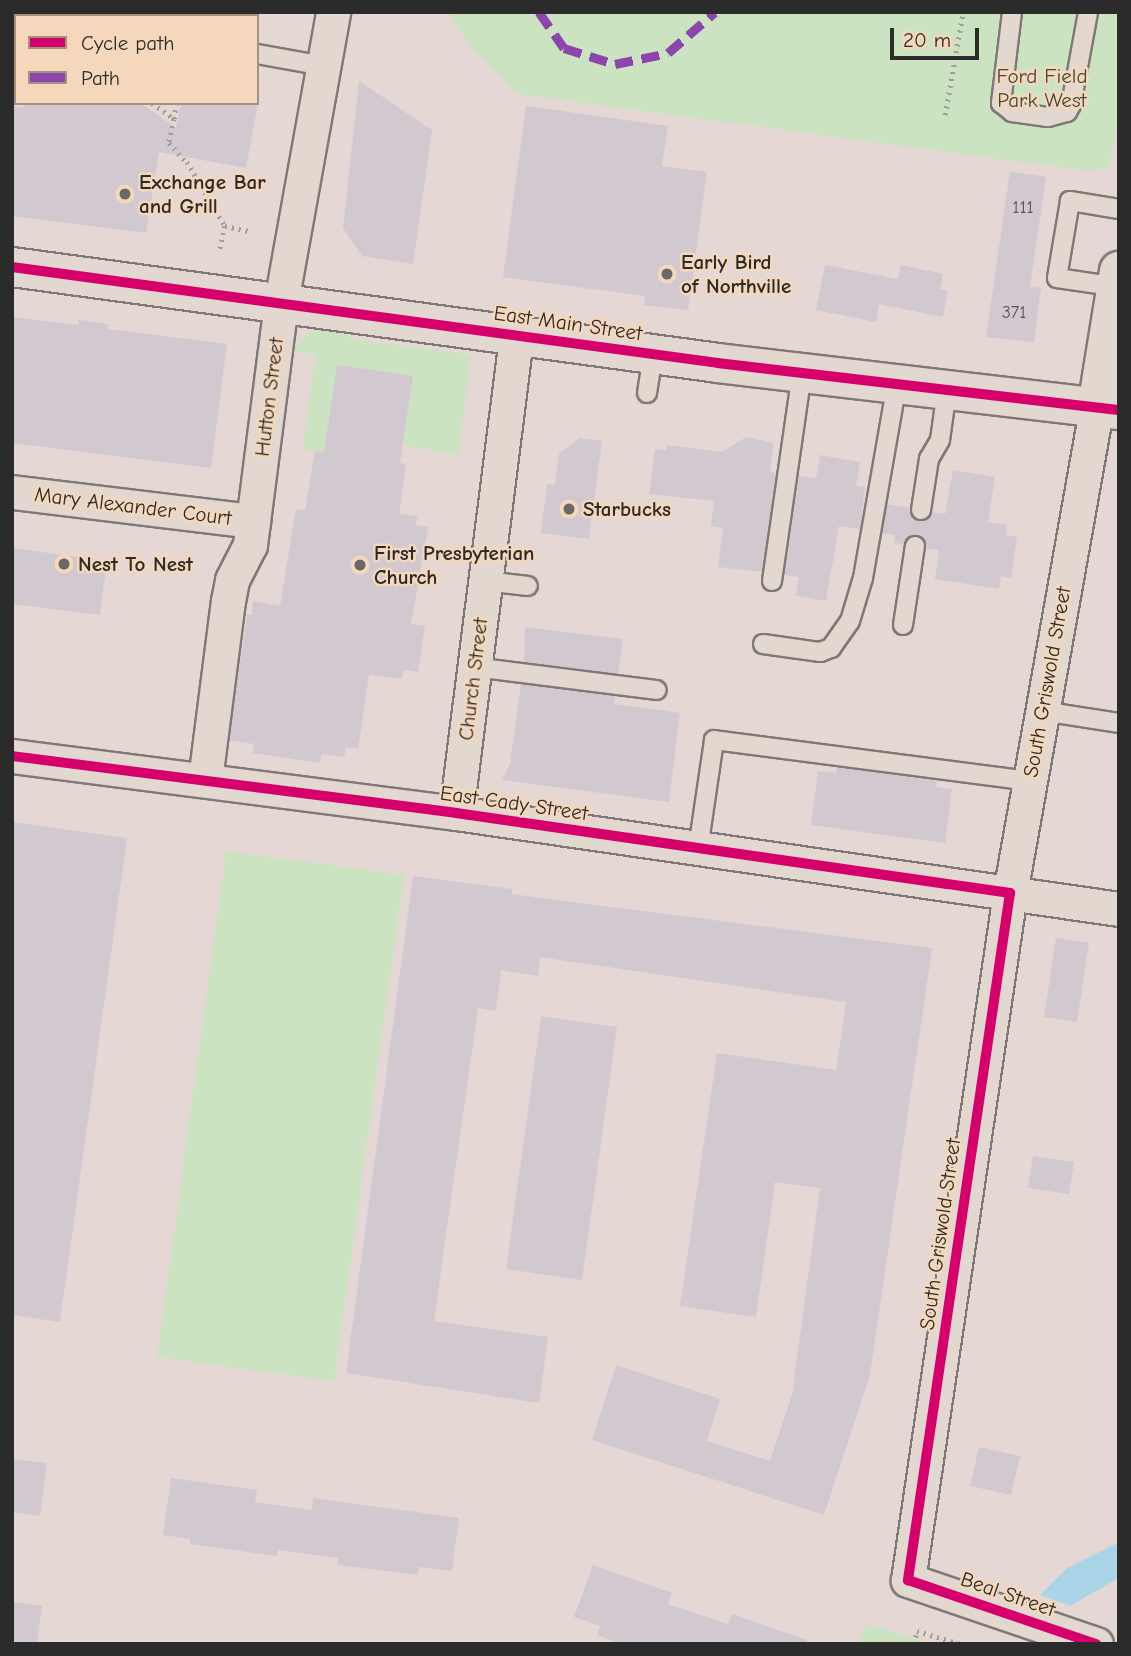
<!DOCTYPE html>
<style>
body{margin:0}
#map{position:relative;width:1131px;height:1656px;overflow:hidden;background:#e5d7d4;font-family:"Comic Neue",sans-serif}
div>[style]{position:absolute}
[style*='--x']{left:calc(var(--x)*1px);top:calc(var(--y)*1px);width:calc(var(--w)*1px);rotate:calc(var(--a)*1deg)}
.green>*{inset:0;background:#cbe3c1}
.water>*{inset:0;background:#aad5e9}
.building>*{inset:0;background:#d2c8d0}
.path>*{height:4.5px;margin-top:-2.25px;transform-origin:0;background:repeating-linear-gradient(90deg,#a49c97 0 2px,transparent 0 7px)}
.roads{filter:drop-shadow(2px 0 #7f7877) drop-shadow(-2px 0 #7f7877) drop-shadow(0 2px #7f7877) drop-shadow(0 -2px #7f7877)}
.service>*{height:18px;margin:-9px;padding:0 9px;transform-origin:9px;border-radius:9px;background:#e2d8cf}
.minor>*{height:33px;margin:-16.5px;padding:0 16.5px;transform-origin:16.5px;border-radius:16.5px;background:#e2d8cf}
.tertiary>*{height:38px;margin:-19px;padding:0 19px;transform-origin:19px;border-radius:19px;background:#e2d8cf}
.quiet>*{height:9px;margin-top:-4.5px;transform-origin:0;background:repeating-linear-gradient(90deg,#8e44ad 0 18px,transparent 0 27px)}
.cycleway>*{height:10px;margin:-5px;padding:0 5px;transform-origin:5px;border-radius:5px;background:#d6006c}
.dots>*{width:19px;height:19px;translate:-50% -50%;box-sizing:border-box;border:4px solid #f5d7bb;border-radius:50%}
span{translate:-50% -50%;white-space:nowrap;text-align:center;line-height:1.15;-webkit-text-stroke:5px #f5d7bb;paint-order:stroke}
.number-label{font-size:18px;color:#585658}
.number-label span{-webkit-text-stroke-width:0}
.park-label{font-size:21px;color:#40483f}
.poi-label{font-size:21px;color:#2b2b2b;font-weight:700}
.left{translate:0 -50%;text-align:left}
.street-label{font-size:21px;color:#2b2b2b}
.frame{position:absolute;inset:0;border:14px solid #2b2b2b;pointer-events:none}
.legend{position:absolute;left:14px;top:14px;width:245px;height:91px;box-sizing:border-box;background:#f5d7bb;border:2px solid #a49281;margin:0;padding:9px 12px;list-style:none;font-size:21px;color:#2b2b2b}
.legend li{display:flex;align-items:center;gap:14px;height:35px}
.legend b{width:35px;border:2px solid #a49281}
.scale{position:absolute;left:890px;top:28px;width:89px;height:32px;box-sizing:border-box;border:4px solid #2b2b2b;border-top:0;padding-left:9px;font-size:21px;line-height:24px;white-space:nowrap;color:#2b2b2b;-webkit-text-stroke:5px #f5d7bb;paint-order:stroke}
</style>
<div id="map">
<div class="green">
<div style="clip-path:polygon(449px 12px,1119px 12px,1119px 114px,1109px 168px,1089px 171px,518px 94px,466px 42px)"></div>
<div style="clip-path:polygon(335px 324px,346px 329px,350px 339px,471px 355px,458px 455px,403px 445px,413px 376px,337px 365px,324px 452px,302px 449px,316px 355px,290px 350px,311px 332px)"></div>
<div style="clip-path:polygon(226px 851px,404px 875px,334px 1381px,157px 1357px)"></div>
<div style="clip-path:polygon(866px 1624px,913px 1638px,931px 1644px,859px 1644px)"></div>
</div>
<div class="water">
<div style="clip-path:polygon(1119px 1542px,1119px 1578px,1070px 1606px,1040px 1595px,1067px 1568px)"></div>
</div>
<div class="building">
<div style="clip-path:polygon(359px 81px,432px 130px,413px 264px,362px 256px,343px 228px)"></div>
<div style="clip-path:polygon(25px 103px,130px 103px,145px 106px,176px 128px,181px 103px,258px 103px,246px 168px,159px 152px,146px 233px,12px 216px,12px 106px,24px 108px)"></div>
<div style="clip-path:polygon(526px 106px,668px 126px,662px 166px,707px 172px,688px 310px,644px 305px,645px 296px,503px 277px)"></div>
<div style="clip-path:polygon(1010px 172px,1046px 177px,1030px 287px,1041px 288px,1034px 342px,986px 337px)"></div>
<div style="clip-path:polygon(825px 265px,898px 279px,901px 265px,943px 274px,940px 289px,948px 291px,943px 317px,879px 304px,876px 322px,816px 310px)"></div>
<div style="clip-path:polygon(12px 317px,78px 325px,79px 320px,109px 324px,108px 329px,227px 344px,211px 468px,12px 443px)"></div>
<div style="clip-path:polygon(337px 365px,413px 376px,400px 463px,406px 464px,399px 514px,417px 516px,416px 525px,428px 527px,411px 624px,425px 626px,418px 672px,404px 670px,402px 679px,369px 675px,358px 749px,346px 747px,344px 757px,321px 754px,320px 763px,253px 753px,254px 744px,229px 740px,247px 615px,252px 615px,253px 601px,280px 606px,296px 509px,305px 510px,315px 451px,324px 452px)"></div>
<div style="clip-path:polygon(746px 437px,774px 443px,770px 472px,776px 473px,762px 572px,718px 567px,723px 528px,711px 526px,714px 501px,649px 494px,655px 449px,666px 450px,667px 445px,722px 452px)"></div>
<div style="clip-path:polygon(579px 438px,602px 441px,589px 539px,541px 533px,547px 484px,555px 485px,559px 454px)"></div>
<div style="clip-path:polygon(820px 455px,860px 462px,856px 486px,865px 487px,860px 529px,839px 526px,826px 601px,796px 596px,799px 577px,784px 575px,799px 476px,816px 478px)"></div>
<div style="clip-path:polygon(953px 470px,995px 477px,988px 522px,1007px 525px,1006px 535px,1017px 537px,1011px 578px,1001px 576px,999px 589px,935px 579px,939px 550px,926px 548px,917px 535px,904px 544px,894px 543px,895px 535px,882px 533px,887px 504px,910px 508px,919px 521px,932px 512px,945px 514px)"></div>
<div style="clip-path:polygon(12px 548px,107px 561px,100px 615px,12px 604px)"></div>
<div style="clip-path:polygon(525px 627px,623px 639px,618px 674px,524px 662px)"></div>
<div style="clip-path:polygon(521px 684px,615px 696px,614px 704px,680px 713px,669px 802px,502px 780px,510px 764px)"></div>
<div style="clip-path:polygon(837px 767px,937px 781px,936px 787px,952px 789px,945px 843px,811px 825px,818px 771px,836px 773px)"></div>
<div style="clip-path:polygon(12px 822px,127px 838px,60px 1322px,12px 1315px)"></div>
<div style="clip-path:polygon(413px 876px,512px 889px,512px 894px,548px 899px,932px 948px,870px 1375px,824px 1515px,592px 1440px,616px 1365px,720px 1399px,707px 1441px,770px 1461px,792px 1395px,820px 1188px,775px 1182px,756px 1317px,680px 1306px,717px 1053px,836px 1070px,846px 1002px,540px 957px,538px 976px,501px 970px,496px 1011px,478px 1008px,434px 1321px,548px 1337px,539px 1403px,346px 1373px)"></div>
<div style="clip-path:polygon(1056px 938px,1089px 943px,1077px 1022px,1044px 1017px)"></div>
<div style="clip-path:polygon(541px 1016px,617px 1027px,582px 1280px,506px 1269px)"></div>
<div style="clip-path:polygon(1033px 1156px,1074px 1162px,1069px 1194px,1028px 1188px)"></div>
<div style="clip-path:polygon(979px 1447px,1020px 1456px,1011px 1495px,970px 1486px)"></div>
<div style="clip-path:polygon(12px 1459px,47px 1463px,40px 1516px,12px 1512px)"></div>
<div style="clip-path:polygon(171px 1478px,257px 1490px,255px 1502px,312px 1510px,313px 1498px,459px 1518px,452px 1571px,419px 1567px,418px 1575px,337px 1565px,338px 1558px,278px 1550px,277px 1556px,190px 1544px,190px 1539px,163px 1535px)"></div>
<div style="clip-path:polygon(593px 1565px,672px 1593px,668px 1604px,728px 1624px,732px 1614px,807px 1640px,806px 1644px,621px 1644px,597px 1635px,600px 1626px,574px 1617px)"></div>
<div style="clip-path:polygon(12px 1602px,42px 1606px,37px 1644px,12px 1644px)"></div>
</div>
<div class="path">
<div style="--x:152;--y:103;--w:27;--a:36"></div>
<div style="--x:174;--y:119;--w:25;--a:102"></div>
<div style="--x:169;--y:143;--w:26;--a:47"></div>
<div style="--x:187;--y:162;--w:74;--a:59.3"></div>
<div style="--x:225;--y:226;--w:25;--a:102"></div>
<div style="--x:945;--y:115;--w:105;--a:-80.1"></div>
<div style="--x:174;--y:119;--w:16;--a:-83"></div>
<div style="--x:225;--y:226;--w:24;--a:12"></div>
<div style="--x:914;--y:1644;--w:13;--a:-77"></div>
<div style="--x:917;--y:1631;--w:46;--a:16.5"></div>
</div>
<div class="roads">
<div class="service">
<div style="--x:158;--y:12;--w:4;--a:90"></div>
<div style="--x:1012;--y:12;--w:92;--a:96.9"></div>
<div style="--x:1001;--y:103;--w:14;--a:39"></div>
<div style="--x:1012;--y:112;--w:36;--a:8"></div>
<div style="--x:1048;--y:117;--w:20;--a:-15"></div>
<div style="--x:1067;--y:112;--w:8;--a:-60"></div>
<div style="--x:1071;--y:105;--w:95;--a:-79.6"></div>
<div style="--x:257;--y:54;--w:68;--a:10.2"></div>
<div style="--x:1119;--y:209;--w:50;--a:-170.7"></div>
<div style="--x:1070;--y:201;--w:78;--a:99.6"></div>
<div style="--x:1057;--y:278;--w:63;--a:8.3"></div>
<div style="--x:647;--y:393;--w:39;--a:-81"></div>
<div style="--x:921;--y:510;--w:52;--a:-81.1"></div>
<div style="--x:929;--y:459;--w:22;--a:-60"></div>
<div style="--x:940;--y:440;--w:50;--a:-82"></div>
<div style="--x:485;--y:581;--w:43;--a:6.6"></div>
<div style="--x:772;--y:581;--w:210;--a:-81.8"></div>
<div style="--x:903;--y:625;--w:80;--a:-81.4"></div>
<div style="--x:763;--y:644;--w:58;--a:8"></div>
<div style="--x:820;--y:652;--w:12;--a:-20"></div>
<div style="--x:831;--y:648;--w:33;--a:-55"></div>
<div style="--x:850;--y:621;--w:45;--a:-73.2"></div>
<div style="--x:863;--y:578;--w:197;--a:-80.1"></div>
<div style="--x:474;--y:667;--w:184;--a:7.2"></div>
<div style="--x:1042;--y:711;--w:78;--a:8.9"></div>
<div style="--x:698;--y:849;--w:110;--a:-81.6"></div>
<div style="--x:714;--y:740;--w:318;--a:7.4"></div>
</div>
<div class="minor">
<div style="--x:12;--y:492;--w:243;--a:6.9"></div>
<div style="--x:12;--y:756;--w:448;--a:7.3"></div>
<div style="--x:456;--y:813;--w:670;--a:8.24"></div>
<div style="--x:205;--y:780;--w:180;--a:-82.7"></div>
<div style="--x:228;--y:601;--w:21;--a:-79"></div>
<div style="--x:232;--y:580;--w:39;--a:-63"></div>
<div style="--x:250;--y:545;--w:245;--a:-82.7"></div>
<div style="--x:281;--y:302;--w:295;--a:-79.8"></div>
<div style="--x:456;--y:813;--w:481;--a:-82.8"></div>
<div style="--x:1096;--y:1644;--w:199;--a:-161.2"></div>
<div style="--x:908;--y:1580;--w:695;--a:-81.55"></div>
<div style="--x:1010;--y:893;--w:494;--a:-79.9"></div>
</div>
<div class="tertiary">
<div style="--x:12;--y:267;--w:712;--a:7.74"></div>
<div style="--x:718;--y:363;--w:404;--a:6.7"></div>
<div style="--x:1097;--y:407;--w:138;--a:-80.8"></div>
</div>
</div>
<div class="quiet">
<div style="--x:539;--y:12;--w:44;--a:55.2"></div>
<div style="--x:564;--y:48;--w:53;--a:17.4"></div>
<div style="--x:615;--y:64;--w:54;--a:-11.7"></div>
<div style="--x:668;--y:53;--w:62;--a:-41.1"></div>
</div>
<div class="cycleway">
<div style="--x:12;--y:267;--w:712;--a:7.74"></div>
<div style="--x:718;--y:363;--w:404;--a:6.7"></div>
<div style="--x:12;--y:756;--w:448;--a:7.3"></div>
<div style="--x:456;--y:813;--w:560;--a:8.22"></div>
<div style="--x:1010;--y:893;--w:695;--a:98.45"></div>
<div style="--x:908;--y:1580;--w:199;--a:18.8"></div>
</div>
<div class="dots">
<div style="left:125px;top:194px;background:#6c6766"></div>
<div style="left:667px;top:274px;background:#6c6766"></div>
<div style="left:569px;top:509px;background:#6c6766"></div>
<div style="left:64px;top:564px;background:#6c6766"></div>
<div style="left:360px;top:565px;background:#6c6766"></div>
</div>
<div class="number-label">
<span style="left:1023px;top:208px">111</span>
<span style="left:1014px;top:313px">371</span>
</div>
<div class="park-label">
<span style="left:1042px;top:88px">Ford Field<br>Park West</span>
</div>
<div class="poi-label">
<span class="left" style="left:139px;top:194px">Exchange Bar<br>and Grill</span>
<span class="left" style="left:681px;top:274px">Early Bird<br>of Northville</span>
<span class="left" style="left:583px;top:509px">Starbucks</span>
<span class="left" style="left:374px;top:565px">First Presbyterian<br>Church</span>
<span class="left" style="left:78px;top:564px">Nest To Nest</span>
</div>
<div class="street-label">
<span style="left:568px;top:323px;rotate:8deg">East Main Street</span>
<span style="left:269px;top:397px;rotate:-83deg">Hutton Street</span>
<span style="left:133px;top:506px;rotate:7deg">Mary Alexander Court</span>
<span style="left:473px;top:679px;rotate:-83deg">Church Street</span>
<span style="left:1047px;top:682px;rotate:-80deg">South Griswold Street</span>
<span style="left:514px;top:803px;rotate:8deg">East Cady Street</span>
<span style="left:940px;top:1234px;rotate:-82deg">South Griswold Street</span>
<span style="left:1008px;top:1594px;rotate:19deg">Beal Street</span>
</div>
<div class="frame"></div>
<ul class="legend">
<li><b style="height:9px;background:#d6006c"></b>Cycle path</li>
<li><b style="height:9px;background:#8e44ad"></b>Path</li>
</ul>
<div class="scale">20 m</div>
</div>
